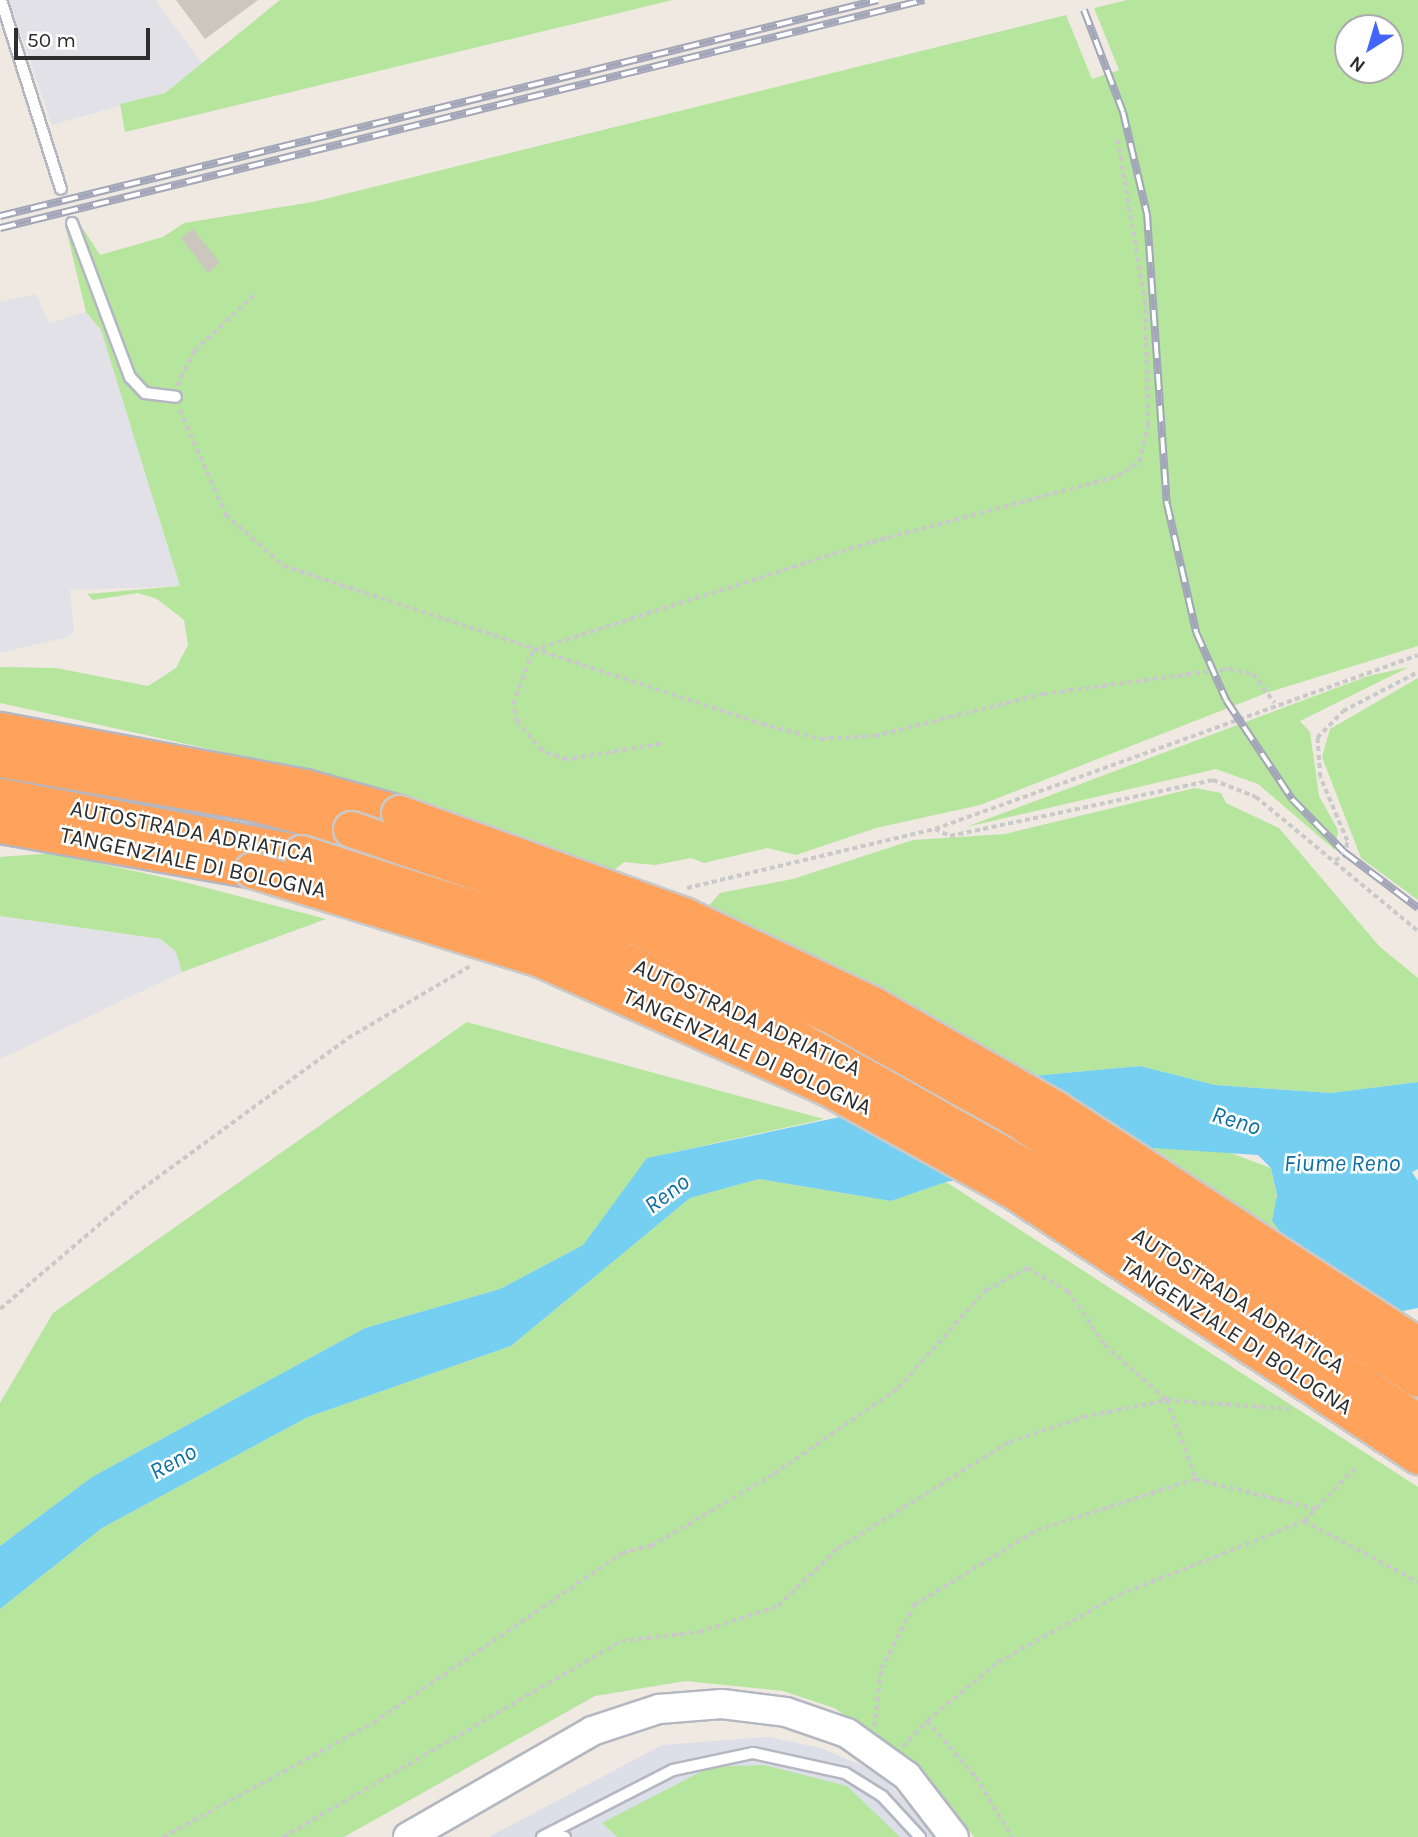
<!DOCTYPE html>
<style>
body{margin:0}
#map{position:relative;width:1418px;height:1837px;overflow:hidden;background:#efe9e1;font-family:Karla,sans-serif}
div>[style]{position:absolute}
[style*='--x']{left:calc(var(--x)*1px);top:calc(var(--y)*1px);width:calc(var(--w)*1px);rotate:calc(var(--a)*1deg)}
.industrial>*{inset:0;background:#e3e1e8}
.airport>*{inset:0;background:#dcdee8}
.green>*{inset:0;background:#b6e59e}
.water>*{inset:0;background:#75cff0}
.building>*{inset:0;background:#cbc7bf}
.path>*{height:3.5px;margin-top:-1.75px;transform-origin:0;background:repeating-linear-gradient(90deg,#c9c9c9 0 5px,transparent 0 8.5px)}
.roads{filter:drop-shadow(2px 0 #b4b7c1) drop-shadow(-2px 0 #b4b7c1) drop-shadow(0 2px #b4b7c1) drop-shadow(0 -2px #b4b7c1)}
.lane>*{height:10px;margin:-5px;padding:0 5px;transform-origin:5px;border-radius:5px;background:#fff}
.secondary>*{height:28px;margin:-14px;padding:0 14px;transform-origin:14px;border-radius:14px;background:#fff}
.highway>*{height:35px;margin:-17.5px;padding:0 17.5px;transform-origin:17.5px;border-radius:17.5px;background:#ffa35c}
.rail>*{height:8px;margin-top:-4px;transform-origin:0;background:repeating-linear-gradient(90deg,#fff 0 16px,#a3a6b8 0 32px);box-sizing:border-box;border-block:2px solid #a3a6b8}
.bridges{filter:drop-shadow(2px 0 #c9c9c9) drop-shadow(-2px 0 #c9c9c9) drop-shadow(0 2px #c9c9c9) drop-shadow(0 -2px #c9c9c9)}
.highway-bridge>*{height:35px;margin:-17.5px;padding:0 17.5px;transform-origin:17.5px;border-radius:17.5px;background:#ffa35c}
span{translate:-50% -50%;white-space:nowrap;text-align:center;line-height:1.15;-webkit-text-stroke:5px #fff;paint-order:stroke}
.street-label{font-size:23px;color:#2e2e2e}
.water-label{font-size:24px;color:#0d6fa3;font-style:italic}
.north{position:absolute;left:1334px;top:14px;width:70px;height:70px;box-sizing:border-box;background:#fff;border:2px solid #ababab;border-radius:50%;rotate:217deg;font-size:19px;font-weight:700;line-height:28px;text-align:center;color:#2e2e2e}
.north::after{content:'';display:block;margin:auto;width:24px;height:32px;background:#4264fb;clip-path:polygon(50% 0,100% 100%,50% 72%,0 100%)}
.scale{position:absolute;left:14px;top:28px;width:136px;height:32px;box-sizing:border-box;border:4px solid #2e2e2e;border-top:0;padding-left:9px;font-size:21px;line-height:24px;white-space:nowrap;color:#2e2e2e;-webkit-text-stroke:5px #fff;paint-order:stroke}
</style>
<div id="map">
<div class="industrial">
<div style="clip-path:polygon(9px 0,155px 0,202px 63px,165px 93px,52px 125px)"></div>
<div style="clip-path:polygon(36px 294px,49px 323px,86px 312px,101px 330px,180px 586px,70px 590px,74px 632px,68px 637px,0 653px,0 302px)"></div>
<div style="clip-path:polygon(0 916px,161px 939px,176px 952px,182px 972px,0 1059px)"></div>
</div>
<div class="airport">
<div style="clip-path:polygon(768px 1737px,821px 1748px,879px 1773px,937px 1837px,489px 1837px,662px 1745px)"></div>
</div>
<div class="green">
<div style="clip-path:polygon(280px 0,673px 0,125px 132px,120px 104px,165px 93px)"></div>
<div style="clip-path:polygon(evenodd,1127px 0,1418px 0,1418px 646px,1269px 692px,980px 805px,876px 828px,796px 855px,767px 848px,704px 863px,691px 858px,655px 865px,624px 862px,613px 871px,305px 770px,0 703px,0 667px,56px 668px,148px 686px,176px 668px,188px 645px,184px 620px,157px 599px,138px 593px,93px 600px,87px 594px,180px 586px,101px 330px,86px 312px,65px 225px,78px 221px,100px 255px,163px 237px,184px 223px,313px 202px,1066px 15px,1092px 79px,1119px 70px,1094px 8px,1127px 0,1348px 28px,1390px 28px,1390px 70px,1348px 70px,1348px 28px)"></div>
<div style="clip-path:polygon(1409px 667px,1300px 721px,1310px 732px,1319px 796px,1338px 830px,1335px 850px,1258px 784px,1216px 769px,966px 827px,1368px 676px)"></div>
<div style="clip-path:polygon(1418px 678px,1418px 900px,1361px 858px,1322px 757px,1330px 729px)"></div>
<div style="clip-path:polygon(1195px 788px,1221px 793px,1226px 803px,1279px 828px,1379px 946px,1418px 978px,1418px 1082px,1331px 1093px,1215px 1085px,1140px 1066px,1033px 1076px,706px 909px,720px 893px,793px 879px,913px 840px,1005px 834px)"></div>
<div style="clip-path:polygon(53px 853px,184px 882px,326px 919px,182px 972px,176px 952px,161px 939px,0 916px,0 857px)"></div>
<div style="clip-path:polygon(467px 1022px,824px 1119px,648px 1158px,583px 1245px,500px 1289px,365px 1328px,92px 1477px,0 1546px,0 1403px,53px 1313px)"></div>
<div style="clip-path:polygon(1214px 1147px,1271px 1168px,1284px 1236px,1153px 1148px)"></div>
<div style="clip-path:polygon(759px 1179px,891px 1201px,946px 1182px,1418px 1487px,1418px 1837px,974px 1837px,921px 1767px,834px 1708px,783px 1691px,685px 1681px,595px 1696px,344px 1837px,0 1837px,0 1609px,102px 1528px,308px 1417px,511px 1346px,690px 1198px)"></div>
<div style="clip-path:polygon(764px 1765px,847px 1786px,900px 1837px,617px 1837px,602px 1823px,710px 1767px)"></div>
</div>
<div class="water">
<div style="clip-path:polygon(1140px 1066px,1215px 1085px,1331px 1093px,1418px 1082px,1418px 1169px,1412px 1172px,1418px 1181px,1418px 1308px,1398px 1312px,1284px 1236px,1272px 1221px,1277px 1196px,1271px 1168px,1258px 1155px,1153px 1148px,946px 1182px,891px 1201px,759px 1179px,690px 1198px,511px 1346px,308px 1417px,102px 1528px,0 1609px,0 1546px,92px 1477px,365px 1328px,500px 1289px,583px 1245px,647px 1158px,1033px 1076px)"></div>
</div>
<div class="building">
<div style="clip-path:polygon(176px 0,258px 0,205px 39px)"></div>
<div style="clip-path:polygon(193px 229px,220px 263px,208px 273px,181px 238px)"></div>
</div>
<div class="path">
<div style="--x:177;--y:386;--w:39;--a:-64"></div>
<div style="--x:194;--y:351;--w:85;--a:-43.1"></div>
<div style="--x:180;--y:410;--w:115;--a:66.3"></div>
<div style="--x:226;--y:515;--w:77;--a:41.3"></div>
<div style="--x:284;--y:566;--w:503;--a:18.29"></div>
<div style="--x:762;--y:724;--w:60;--a:14.5"></div>
<div style="--x:820;--y:739;--w:54;--a:-3.2"></div>
<div style="--x:874;--y:736;--w:174;--a:-14"></div>
<div style="--x:1043;--y:694;--w:188;--a:-7.7"></div>
<div style="--x:1229;--y:669;--w:25;--a:12"></div>
<div style="--x:1253;--y:674;--w:36;--a:53"></div>
<div style="--x:661;--y:744;--w:95;--a:170.3"></div>
<div style="--x:567;--y:760;--w:27;--a:-160"></div>
<div style="--x:542;--y:751;--w:38;--a:-131"></div>
<div style="--x:517;--y:722;--w:18;--a:-103"></div>
<div style="--x:513;--y:704;--w:58;--a:-69.7"></div>
<div style="--x:533;--y:650;--w:356;--a:-17.7"></div>
<div style="--x:872;--y:542;--w:255;--a:-15"></div>
<div style="--x:1118;--y:476;--w:25;--a:-34"></div>
<div style="--x:1139;--y:462;--w:38;--a:-76"></div>
<div style="--x:1148;--y:425;--w:121;--a:-91.4"></div>
<div style="--x:1145;--y:304;--w:169;--a:-99.5"></div>
<div style="--x:935;--y:829;--w:17;--a:25"></div>
<div style="--x:950;--y:836;--w:269;--a:-12"></div>
<div style="--x:1213;--y:780;--w:46;--a:21.6"></div>
<div style="--x:1256;--y:797;--w:210;--a:39.6"></div>
<div style="--x:1335;--y:860;--w:11;--a:-22"></div>
<div style="--x:1345;--y:856;--w:15;--a:-82"></div>
<div style="--x:1347;--y:841;--w:69;--a:-112.9"></div>
<div style="--x:1320;--y:777;--w:39;--a:-94"></div>
<div style="--x:1317;--y:738;--w:37;--a:-46"></div>
<div style="--x:1343;--y:711;--w:85;--a:-27.5"></div>
<div style="--x:687;--y:888;--w:255;--a:-13.4"></div>
<div style="--x:935;--y:829;--w:513;--a:-19.81"></div>
<div style="--x:0;--y:1309;--w:177;--a:-40.4"></div>
<div style="--x:135;--y:1194;--w:264;--a:-36.2"></div>
<div style="--x:348;--y:1038;--w:144;--a:-30.5"></div>
<div style="--x:1304;--y:1521;--w:76;--a:-46.1"></div>
<div style="--x:927;--y:1721;--w:92;--a:-39.7"></div>
<div style="--x:998;--y:1662;--w:138;--a:-29"></div>
<div style="--x:1119;--y:1595;--w:199;--a:-21.8"></div>
<div style="--x:1304;--y:1521;--w:129;--a:28.2"></div>
<div style="--x:874;--y:1727;--w:58;--a:-83.1"></div>
<div style="--x:881;--y:1669;--w:72;--a:-62.7"></div>
<div style="--x:914;--y:1605;--w:144;--a:-31.4"></div>
<div style="--x:1037;--y:1530;--w:167;--a:-17.8"></div>
<div style="--x:1196;--y:1479;--w:123;--a:14.1"></div>
<div style="--x:902;--y:1747;--w:36;--a:-46"></div>
<div style="--x:927;--y:1721;--w:74;--a:48.8"></div>
<div style="--x:976;--y:1777;--w:70;--a:59"></div>
<div style="--x:163;--y:1837;--w:239;--a:-28.5"></div>
<div style="--x:373;--y:1723;--w:301;--a:-34.3"></div>
<div style="--x:622;--y:1553;--w:30;--a:-14"></div>
<div style="--x:651;--y:1546;--w:143;--a:-30.3"></div>
<div style="--x:774;--y:1474;--w:151;--a:-34.7"></div>
<div style="--x:898;--y:1388;--w:132;--a:-48.1"></div>
<div style="--x:986;--y:1290;--w:47;--a:-28.2"></div>
<div style="--x:1027;--y:1268;--w:47;--a:29.3"></div>
<div style="--x:1068;--y:1291;--w:65;--a:55.6"></div>
<div style="--x:1105;--y:1345;--w:83;--a:41.6"></div>
<div style="--x:1167;--y:1400;--w:123;--a:4.2"></div>
<div style="--x:283;--y:1837;--w:391;--a:-30.1"></div>
<div style="--x:621;--y:1641;--w:79;--a:-6.6"></div>
<div style="--x:699;--y:1632;--w:83;--a:-18.2"></div>
<div style="--x:778;--y:1606;--w:83;--a:-44"></div>
<div style="--x:838;--y:1548;--w:201;--a:-31.8"></div>
<div style="--x:1009;--y:1442;--w:78;--a:-18.7"></div>
<div style="--x:1083;--y:1417;--w:86;--a:-11.4"></div>
<div style="--x:1167;--y:1400;--w:84;--a:69.8"></div>
</div>
<div class="roads">
<div class="lane">
<div style="--x:1;--y:0;--w:198;--a:72.4"></div>
<div style="--x:72;--y:223;--w:165;--a:69.4"></div>
<div style="--x:130;--y:377;--w:22;--a:47"></div>
<div style="--x:145;--y:393;--w:31;--a:7"></div>
<div style="--x:545;--y:1836;--w:20;--a:3"></div>
<div style="--x:542;--y:1837;--w:147;--a:-27.1"></div>
<div style="--x:673;--y:1770;--w:82;--a:-12"></div>
<div style="--x:753;--y:1753;--w:94;--a:12.3"></div>
<div style="--x:845;--y:1773;--w:44;--a:31.9"></div>
<div style="--x:882;--y:1796;--w:56;--a:47.2"></div>
</div>
<div class="secondary">
<div style="--x:408;--y:1837;--w:212;--a:-29.9"></div>
<div style="--x:592;--y:1731;--w:71;--a:-18.2"></div>
<div style="--x:659;--y:1709;--w:63;--a:-4.5"></div>
<div style="--x:722;--y:1704;--w:64;--a:7.1"></div>
<div style="--x:786;--y:1712;--w:65;--a:19"></div>
<div style="--x:847;--y:1733;--w:74;--a:35.6"></div>
<div style="--x:907;--y:1776;--w:77;--a:52.4"></div>
</div>
<div class="highway">
<div style="--x:0;--y:730;--w:310;--a:10.6"></div>
<div style="--x:305;--y:787;--w:98;--a:15.5"></div>
<div style="--x:0;--y:759;--w:254;--a:9.8"></div>
<div style="--x:250;--y:802;--w:105;--a:15"></div>
<div style="--x:0;--y:796;--w:306;--a:10.7"></div>
<div style="--x:0;--y:825;--w:256;--a:10.1"></div>
</div>
</div>
<div class="rail">
<div style="--x:1084;--y:10;--w:109;--a:69.1"></div>
<div style="--x:1123;--y:112;--w:105;--a:76.8"></div>
<div style="--x:1147;--y:214;--w:291;--a:86.1"></div>
<div style="--x:1167;--y:504;--w:131;--a:77.2"></div>
<div style="--x:1196;--y:632;--w:74;--a:66.2"></div>
<div style="--x:1226;--y:700;--w:119;--a:56.3"></div>
<div style="--x:1292;--y:799;--w:74;--a:45.5"></div>
<div style="--x:1344;--y:852;--w:93;--a:37.1"></div>
<div style="--x:0;--y:216;--w:904;--a:-13.82"></div>
<div style="--x:0;--y:228;--w:952;--a:-13.86"></div>
</div>
<div class="bridges">
<div class="highway-bridge">
<div style="--x:399;--y:813;--w:305;--a:19.7"></div>
<div style="--x:686;--y:916;--w:208;--a:25.3"></div>
<div style="--x:874;--y:1005;--w:210;--a:29.7"></div>
<div style="--x:1056;--y:1109;--w:432;--a:33.1"></div>
<div style="--x:351;--y:829;--w:304;--a:19"></div>
<div style="--x:638;--y:928;--w:211;--a:24.4"></div>
<div style="--x:830;--y:1015;--w:210;--a:29.1"></div>
<div style="--x:1013;--y:1117;--w:482;--a:32.9"></div>
<div style="--x:301;--y:853;--w:305;--a:17.8"></div>
<div style="--x:591;--y:946;--w:209;--a:23.7"></div>
<div style="--x:782;--y:1030;--w:313;--a:29.3"></div>
<div style="--x:1055;--y:1183;--w:434;--a:33.3"></div>
<div style="--x:252;--y:870;--w:304;--a:17.2"></div>
<div style="--x:542;--y:960;--w:313;--a:24.1"></div>
<div style="--x:828;--y:1088;--w:208;--a:29"></div>
<div style="--x:1010;--y:1189;--w:488;--a:33.2"></div>
</div>
</div>
<div class="street-label">
<span style="left:192px;top:832px;rotate:11deg">AUTOSTRADA ADRIATICA</span>
<span style="left:193px;top:863px;rotate:12deg">TANGENZIALE DI BOLOGNA</span>
<span style="left:747px;top:1018px;rotate:25deg">AUTOSTRADA ADRIATICA</span>
<span style="left:747px;top:1052px;rotate:25deg">TANGENZIALE DI BOLOGNA</span>
<span style="left:1238px;top:1301px;rotate:33deg">AUTOSTRADA ADRIATICA</span>
<span style="left:1236px;top:1336px;rotate:33deg">TANGENZIALE DI BOLOGNA</span>
</div>
<div class="water-label">
<span style="left:1236px;top:1121px;rotate:17deg">Reno</span>
<span style="left:1342px;top:1164px">Fiume Reno</span>
<span style="left:667px;top:1194px;rotate:-37deg">Reno</span>
<span style="left:173px;top:1462px;rotate:-29deg">Reno</span>
</div>
<div class="north">N</div>
<div class="scale">50 m</div>
</div>
